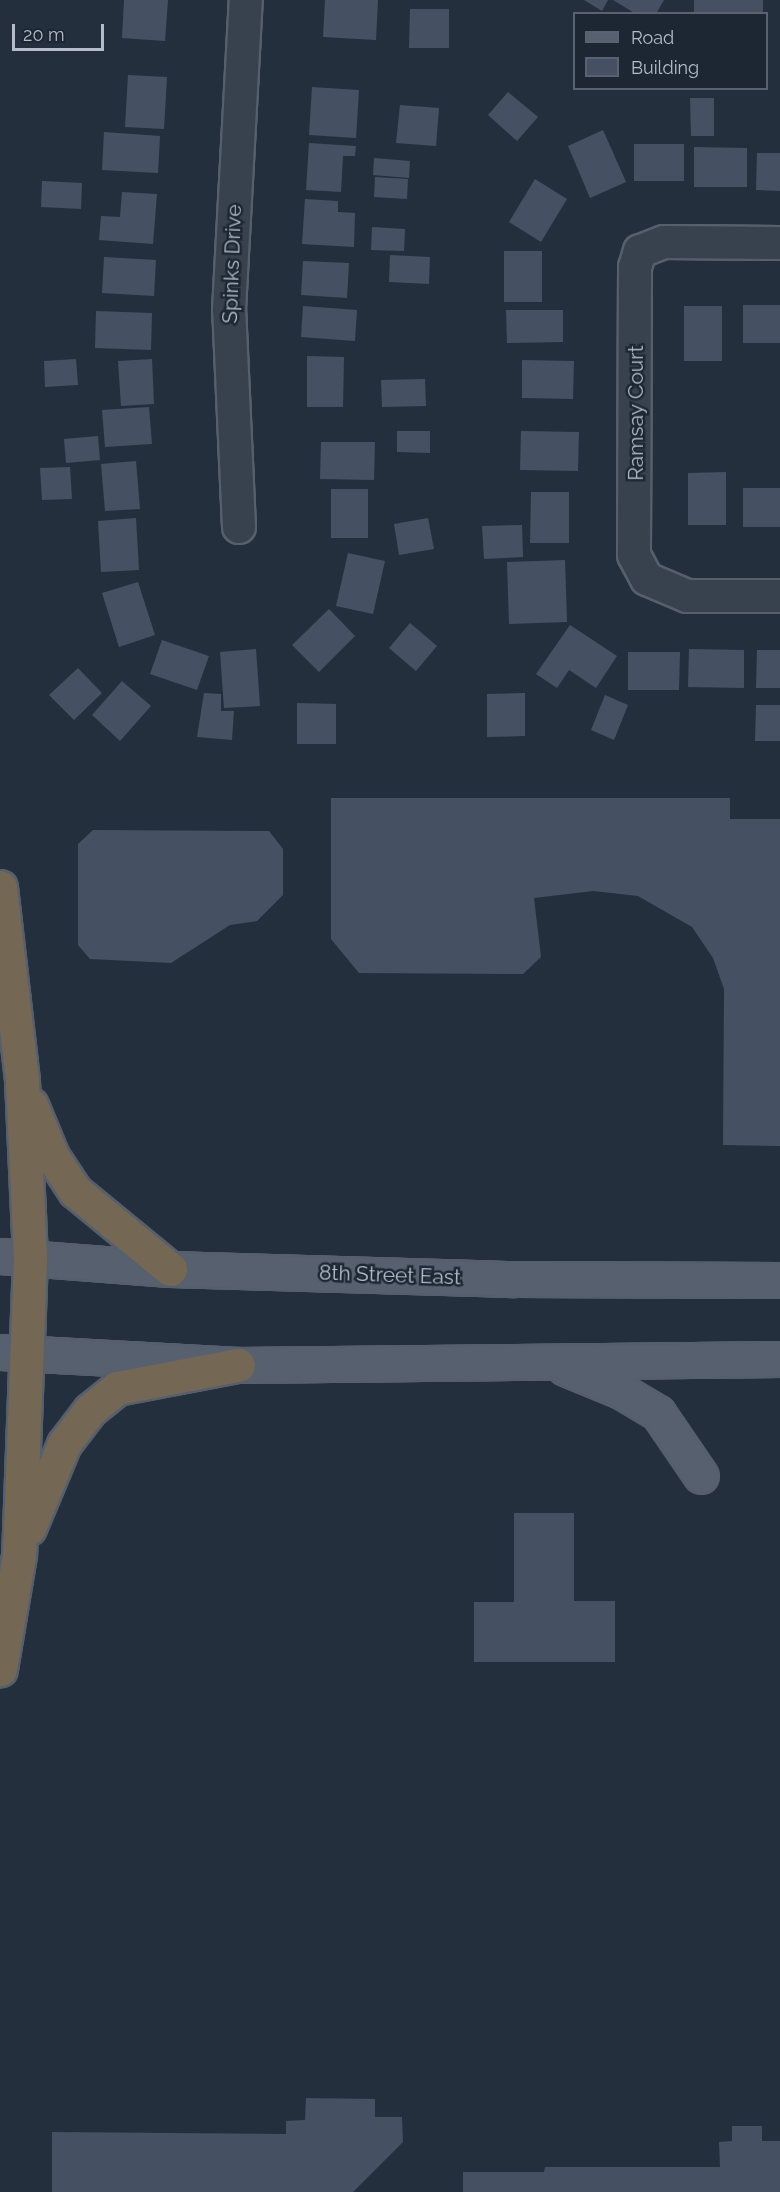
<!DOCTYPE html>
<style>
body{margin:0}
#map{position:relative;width:780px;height:2192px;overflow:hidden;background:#242f3e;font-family:Raleway,sans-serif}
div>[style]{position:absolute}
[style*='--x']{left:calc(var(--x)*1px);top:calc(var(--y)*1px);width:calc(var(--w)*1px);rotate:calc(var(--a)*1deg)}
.building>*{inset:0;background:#455162}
.roads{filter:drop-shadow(2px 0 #565f6c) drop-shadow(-2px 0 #565f6c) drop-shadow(0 2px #565f6c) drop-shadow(0 -2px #565f6c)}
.minor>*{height:32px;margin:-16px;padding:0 16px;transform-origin:16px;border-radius:16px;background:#38414e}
.major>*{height:33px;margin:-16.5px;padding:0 16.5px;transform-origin:16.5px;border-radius:16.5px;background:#56606e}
.highway>*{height:33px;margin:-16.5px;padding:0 16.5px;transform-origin:16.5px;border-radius:16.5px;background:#746855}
span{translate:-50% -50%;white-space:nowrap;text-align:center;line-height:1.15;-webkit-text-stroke:5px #1d2633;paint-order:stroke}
.street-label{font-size:21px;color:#b4bcc9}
.legend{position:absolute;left:573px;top:12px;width:195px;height:78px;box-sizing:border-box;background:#1d2633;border:2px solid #59626f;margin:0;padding:8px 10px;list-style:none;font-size:18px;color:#b4bcc9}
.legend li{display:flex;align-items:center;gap:12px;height:30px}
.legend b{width:30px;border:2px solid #59626f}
.scale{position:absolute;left:12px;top:24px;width:92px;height:27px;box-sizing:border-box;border:3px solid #b4bcc9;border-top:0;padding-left:8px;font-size:18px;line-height:21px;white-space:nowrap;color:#b4bcc9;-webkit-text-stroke:4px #1d2633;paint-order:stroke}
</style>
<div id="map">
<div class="building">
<div style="clip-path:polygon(124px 0,168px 0,165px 41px,122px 38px)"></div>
<div style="clip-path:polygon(325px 0,378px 0,376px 40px,323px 37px)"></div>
<div style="clip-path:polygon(584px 0,608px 0,602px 11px)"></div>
<div style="clip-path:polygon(613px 0,664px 0,656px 14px,636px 14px)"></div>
<div style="clip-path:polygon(694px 0,763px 0,763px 14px,694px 14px)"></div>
<div style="clip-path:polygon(410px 9px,449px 9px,449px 48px,409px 48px)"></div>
<div style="clip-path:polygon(128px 75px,167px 77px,164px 129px,125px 127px)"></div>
<div style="clip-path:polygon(312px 87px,359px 90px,356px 138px,309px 135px)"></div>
<div style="clip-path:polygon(508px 92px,538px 117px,517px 141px,488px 115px)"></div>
<div style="clip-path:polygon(690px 98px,714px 98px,714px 136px,691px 136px)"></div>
<div style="clip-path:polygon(400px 105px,439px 108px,436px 146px,396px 143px)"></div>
<div style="clip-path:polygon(603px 130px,626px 182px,590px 198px,568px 146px)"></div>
<div style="clip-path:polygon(104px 132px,160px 136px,158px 173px,102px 170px)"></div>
<div style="clip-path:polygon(309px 143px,356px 146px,355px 156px,343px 156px,341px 192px,306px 190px)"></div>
<div style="clip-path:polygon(634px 144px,684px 144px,684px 181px,634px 181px)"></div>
<div style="clip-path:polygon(694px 147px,747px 148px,747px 187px,694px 187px)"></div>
<div style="clip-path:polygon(757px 153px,780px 153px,780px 191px,756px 190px)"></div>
<div style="clip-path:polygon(374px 158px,410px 161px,409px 178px,373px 175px)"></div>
<div style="clip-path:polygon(375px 177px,408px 179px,407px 199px,374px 197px)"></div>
<div style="clip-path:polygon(535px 179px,567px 199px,541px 242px,509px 222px)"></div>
<div style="clip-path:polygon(42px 181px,82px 183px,81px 209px,41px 207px)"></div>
<div style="clip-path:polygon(122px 192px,157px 194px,153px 244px,99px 240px,101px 216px,120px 217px)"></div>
<div style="clip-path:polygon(305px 199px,338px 201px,338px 212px,355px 213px,354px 247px,302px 244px)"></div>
<div style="clip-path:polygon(372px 227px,405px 229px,404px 251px,371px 250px)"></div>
<div style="clip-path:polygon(504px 251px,542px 251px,542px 302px,504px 302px)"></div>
<div style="clip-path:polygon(390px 255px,430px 257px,429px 284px,389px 282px)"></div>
<div style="clip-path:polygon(104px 257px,156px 260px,154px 296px,102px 293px)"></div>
<div style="clip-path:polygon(303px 261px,349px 263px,347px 298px,301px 295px)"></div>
<div style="clip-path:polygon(743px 305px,780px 305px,780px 343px,743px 343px)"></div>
<div style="clip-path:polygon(303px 306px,357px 310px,355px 341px,301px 337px)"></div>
<div style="clip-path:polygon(684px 306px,722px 306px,722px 361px,684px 361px)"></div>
<div style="clip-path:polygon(506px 310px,563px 310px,563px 342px,507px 343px)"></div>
<div style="clip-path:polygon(96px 311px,152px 313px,151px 350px,95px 348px)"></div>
<div style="clip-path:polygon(307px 356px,344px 357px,343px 407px,307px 407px)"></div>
<div style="clip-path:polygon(76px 359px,78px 385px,45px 387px,44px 361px)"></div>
<div style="clip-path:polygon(152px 359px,154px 404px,121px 406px,118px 361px)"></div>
<div style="clip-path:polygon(522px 360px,574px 361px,573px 399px,522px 398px)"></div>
<div style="clip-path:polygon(425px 379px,426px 406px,382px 407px,381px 380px)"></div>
<div style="clip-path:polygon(149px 407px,152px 444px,105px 447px,102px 410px)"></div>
<div style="clip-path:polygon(397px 431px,430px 431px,430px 453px,397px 452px)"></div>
<div style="clip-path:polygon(521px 431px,579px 432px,578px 471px,520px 470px)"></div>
<div style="clip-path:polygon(98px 436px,100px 460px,66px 463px,64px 439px)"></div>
<div style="clip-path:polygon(321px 442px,375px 442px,374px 480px,320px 479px)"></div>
<div style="clip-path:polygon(136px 461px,140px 509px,105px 511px,101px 464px)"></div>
<div style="clip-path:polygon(70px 467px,72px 499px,42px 500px,40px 468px)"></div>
<div style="clip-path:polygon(726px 472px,726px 525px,688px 525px,688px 473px)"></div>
<div style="clip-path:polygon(743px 488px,780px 488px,780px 527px,743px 527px)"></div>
<div style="clip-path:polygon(331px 489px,368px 489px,368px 538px,331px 538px)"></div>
<div style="clip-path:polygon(531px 492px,569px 492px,569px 543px,530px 543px)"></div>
<div style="clip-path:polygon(136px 518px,139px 570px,101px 572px,98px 521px)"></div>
<div style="clip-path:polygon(428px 518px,434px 549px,399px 555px,394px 524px)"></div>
<div style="clip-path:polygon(522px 525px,523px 557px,484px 559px,482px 526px)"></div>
<div style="clip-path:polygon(348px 553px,385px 561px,373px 614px,336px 606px)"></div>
<div style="clip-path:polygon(565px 560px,567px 622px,509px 624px,507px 562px)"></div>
<div style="clip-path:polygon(138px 582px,155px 635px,119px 647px,102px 593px)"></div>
<div style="clip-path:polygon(329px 609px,355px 636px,319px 672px,292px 645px)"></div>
<div style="clip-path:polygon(410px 623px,437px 646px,416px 671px,389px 648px)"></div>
<div style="clip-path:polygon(570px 625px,617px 656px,596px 688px,569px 670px,557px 688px,536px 674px)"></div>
<div style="clip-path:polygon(162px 640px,209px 656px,197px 690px,150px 674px)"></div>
<div style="clip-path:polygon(256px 649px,260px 706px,224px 708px,220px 652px)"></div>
<div style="clip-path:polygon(689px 649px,744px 650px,744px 688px,688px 687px)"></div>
<div style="clip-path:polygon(757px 650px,780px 650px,780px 688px,756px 688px)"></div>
<div style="clip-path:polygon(628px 652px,680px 652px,679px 690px,628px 690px)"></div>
<div style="clip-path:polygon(78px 668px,102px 693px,74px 720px,49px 695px)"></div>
<div style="clip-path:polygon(122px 681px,151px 706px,120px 741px,92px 715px)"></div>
<div style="clip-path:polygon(204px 693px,221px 694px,221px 711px,234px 711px,232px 740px,197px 737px)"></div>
<div style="clip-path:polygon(525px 693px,525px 736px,487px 737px,487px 694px)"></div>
<div style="clip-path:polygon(605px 695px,628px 705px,614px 740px,591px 730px)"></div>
<div style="clip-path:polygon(297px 703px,336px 704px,336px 744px,297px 744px)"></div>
<div style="clip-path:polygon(756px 705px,780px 705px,780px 741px,755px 741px)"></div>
<div style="clip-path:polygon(331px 798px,730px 798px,730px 819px,780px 819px,780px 1146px,723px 1145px,724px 989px,713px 958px,692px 927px,638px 896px,593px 891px,534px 898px,541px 957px,523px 974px,359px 973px,331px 939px)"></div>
<div style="clip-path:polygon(93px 830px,269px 831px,283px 849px,283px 895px,257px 921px,230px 925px,171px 963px,90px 959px,78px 945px,78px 844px)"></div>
<div style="clip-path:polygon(514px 1513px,574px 1513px,574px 1601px,615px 1601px,615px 1662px,474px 1662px,474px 1602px,514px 1602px)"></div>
<div style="clip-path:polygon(306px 2098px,375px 2099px,375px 2117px,402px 2117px,403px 2142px,353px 2192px,52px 2192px,52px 2132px,286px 2134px,286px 2121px,305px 2120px)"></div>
<div style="clip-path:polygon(732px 2126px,762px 2126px,762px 2141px,780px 2141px,780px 2192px,463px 2192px,463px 2172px,544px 2172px,545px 2167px,720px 2167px,719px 2142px,732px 2141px)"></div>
</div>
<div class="roads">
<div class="minor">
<div style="--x:780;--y:243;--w:116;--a:-179.5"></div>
<div style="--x:664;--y:242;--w:26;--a:159"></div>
<div style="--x:640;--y:251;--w:17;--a:107"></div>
<div style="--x:635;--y:267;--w:288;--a:90.2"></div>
<div style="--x:634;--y:555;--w:27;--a:62"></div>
<div style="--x:647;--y:579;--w:43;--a:23"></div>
<div style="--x:687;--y:596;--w:93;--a:0"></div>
<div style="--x:239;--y:527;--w:217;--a:-92.6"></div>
<div style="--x:229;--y:310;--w:310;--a:-86.9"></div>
</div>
<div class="major">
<div style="--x:0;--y:1256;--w:170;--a:4.4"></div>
<div style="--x:170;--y:1269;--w:344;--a:1.7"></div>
<div style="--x:514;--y:1279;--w:266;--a:0.2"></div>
<div style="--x:0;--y:1352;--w:238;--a:3.1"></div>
<div style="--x:238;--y:1365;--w:542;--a:-0.63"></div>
<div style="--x:565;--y:1368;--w:61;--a:22.3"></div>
<div style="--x:621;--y:1391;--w:43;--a:30.7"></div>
<div style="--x:658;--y:1413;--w:76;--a:55.7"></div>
</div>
<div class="highway">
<div style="--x:0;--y:887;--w:195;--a:83.5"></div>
<div style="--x:22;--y:1081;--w:177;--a:87.4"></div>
<div style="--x:30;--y:1258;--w:297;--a:92.1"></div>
<div style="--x:19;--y:1555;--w:116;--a:99.5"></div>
<div style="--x:31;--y:1105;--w:55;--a:67.6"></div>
<div style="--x:52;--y:1156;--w:42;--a:56.7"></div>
<div style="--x:75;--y:1191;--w:123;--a:39.4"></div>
<div style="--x:29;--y:1528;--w:91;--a:-67.4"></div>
<div style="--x:64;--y:1444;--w:43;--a:-52.6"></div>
<div style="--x:90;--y:1410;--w:35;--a:-39"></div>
<div style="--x:117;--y:1388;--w:123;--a:-10.8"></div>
</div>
</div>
<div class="street-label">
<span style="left:232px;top:264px;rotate:-88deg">Spinks Drive</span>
<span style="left:636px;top:413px;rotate:-90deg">Ramsay Court</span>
<span style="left:390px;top:1275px;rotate:2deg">8th Street East</span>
</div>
<ul class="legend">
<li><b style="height:8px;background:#56606e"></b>Road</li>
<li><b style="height:16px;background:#455162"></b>Building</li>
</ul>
<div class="scale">20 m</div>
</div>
